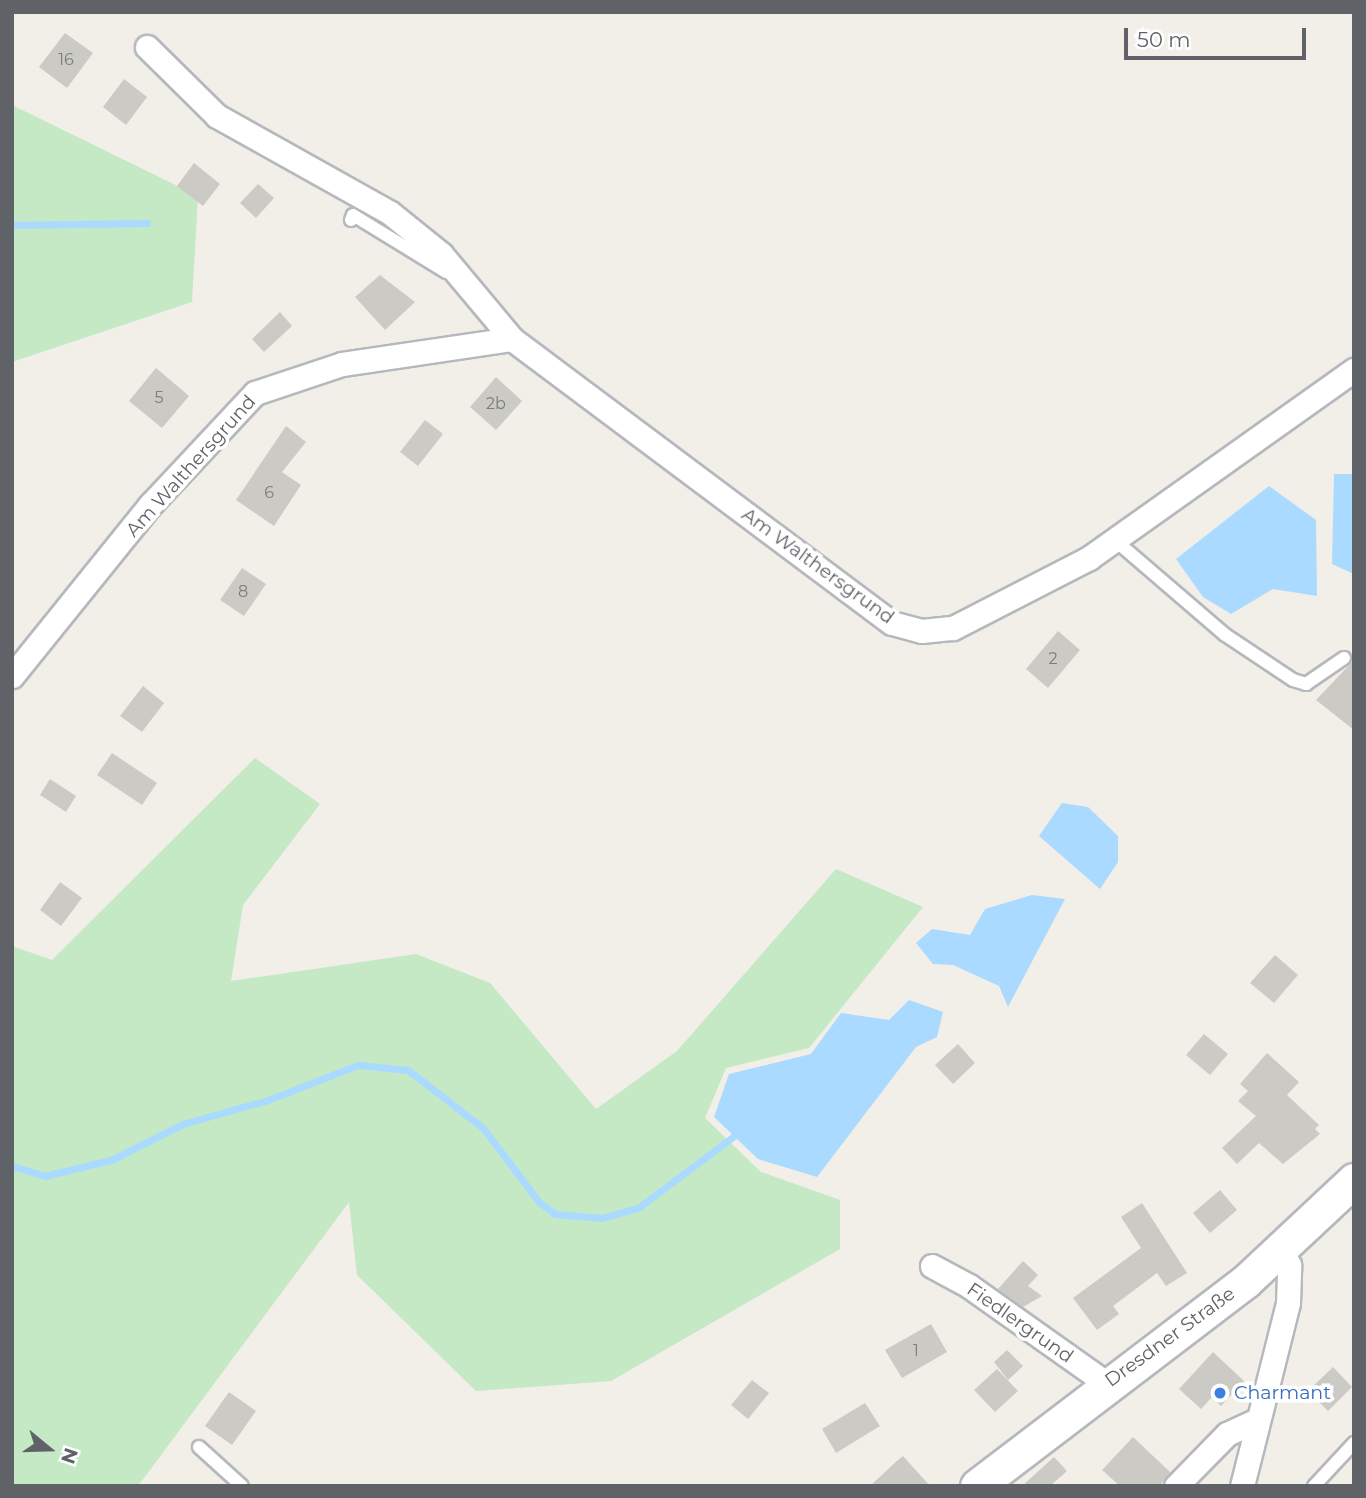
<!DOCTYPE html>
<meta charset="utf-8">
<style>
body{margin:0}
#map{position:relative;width:1366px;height:1498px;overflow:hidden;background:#f1efe8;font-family:Montserrat,sans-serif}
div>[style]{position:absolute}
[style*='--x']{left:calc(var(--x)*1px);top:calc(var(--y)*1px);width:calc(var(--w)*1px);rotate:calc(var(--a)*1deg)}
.green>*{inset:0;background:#c5e8c5}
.water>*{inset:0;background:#aadaff}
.stream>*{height:7px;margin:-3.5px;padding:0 3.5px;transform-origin:3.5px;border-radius:3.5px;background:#aadaff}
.building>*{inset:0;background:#cccac5}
.roads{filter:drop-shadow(2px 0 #b5b8bc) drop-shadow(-2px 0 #b5b8bc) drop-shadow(0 2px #b5b8bc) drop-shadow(0 -2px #b5b8bc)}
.service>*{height:12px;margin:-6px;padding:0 6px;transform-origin:6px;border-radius:6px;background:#fff}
.minor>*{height:23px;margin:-11.5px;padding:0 11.5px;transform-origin:11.5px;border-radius:11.5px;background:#fff}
.secondary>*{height:33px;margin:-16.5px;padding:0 16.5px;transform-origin:16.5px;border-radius:16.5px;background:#fff}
.dots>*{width:19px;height:19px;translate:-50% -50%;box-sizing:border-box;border:4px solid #fff;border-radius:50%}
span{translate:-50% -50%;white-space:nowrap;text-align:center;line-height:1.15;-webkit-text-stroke:7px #fff;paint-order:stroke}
.number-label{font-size:16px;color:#7a7d7f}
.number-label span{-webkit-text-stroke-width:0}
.street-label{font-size:19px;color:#5f6368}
.shop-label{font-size:19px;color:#366cbe}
.left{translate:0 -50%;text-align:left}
.frame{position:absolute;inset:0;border:14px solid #5f6368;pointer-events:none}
.north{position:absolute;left:14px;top:1414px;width:70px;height:70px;-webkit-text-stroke:5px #fff;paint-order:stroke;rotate:109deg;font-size:19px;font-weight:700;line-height:28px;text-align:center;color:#5f6368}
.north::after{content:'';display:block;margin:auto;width:24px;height:32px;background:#5f6368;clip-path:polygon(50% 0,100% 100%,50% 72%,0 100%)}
.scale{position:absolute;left:1124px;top:28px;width:182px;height:32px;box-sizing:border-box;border:4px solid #5f6368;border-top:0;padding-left:9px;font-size:21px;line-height:24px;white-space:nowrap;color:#5f6368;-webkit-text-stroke:5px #fff;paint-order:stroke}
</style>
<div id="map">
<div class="green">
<div style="clip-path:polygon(12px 105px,198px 196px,192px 302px,12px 362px)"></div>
<div style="clip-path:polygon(255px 758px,320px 804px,243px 905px,231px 981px,416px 954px,490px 983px,596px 1109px,677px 1051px,836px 869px,923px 907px,809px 1048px,726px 1068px,705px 1118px,761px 1172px,840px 1200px,840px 1249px,611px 1381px,476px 1391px,357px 1275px,349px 1202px,138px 1486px,12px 1486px,12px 946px,52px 960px)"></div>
</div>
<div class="water">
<div style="clip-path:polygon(1334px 474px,1354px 474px,1354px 574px,1332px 564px)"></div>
<div style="clip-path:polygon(1269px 486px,1316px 520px,1317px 596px,1273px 589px,1231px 614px,1203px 597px,1176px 559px)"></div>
<div style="clip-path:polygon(1062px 803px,1088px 807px,1118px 836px,1118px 862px,1100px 889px,1039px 836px)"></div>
<div style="clip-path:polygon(1032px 895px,1065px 899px,1008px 1007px,999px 986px,953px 965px,933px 964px,916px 943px,932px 929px,970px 935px,985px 909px)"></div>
<div style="clip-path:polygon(909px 1000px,943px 1012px,937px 1037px,916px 1047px,817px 1177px,758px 1159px,714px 1117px,729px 1074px,811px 1054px,841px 1013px,889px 1020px)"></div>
</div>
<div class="stream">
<div style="--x:12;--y:225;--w:135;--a:-0.8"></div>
<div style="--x:12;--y:1166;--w:34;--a:17"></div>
<div style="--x:44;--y:1176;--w:69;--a:-13.4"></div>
<div style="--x:111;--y:1160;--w:80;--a:-26.6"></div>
<div style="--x:183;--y:1124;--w:88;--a:-15.8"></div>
<div style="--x:268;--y:1100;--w:97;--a:-21.3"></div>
<div style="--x:358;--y:1065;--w:50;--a:5.7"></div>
<div style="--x:408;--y:1070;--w:95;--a:37.7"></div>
<div style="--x:483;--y:1128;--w:93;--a:52.9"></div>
<div style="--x:539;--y:1202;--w:20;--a:37"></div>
<div style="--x:555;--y:1214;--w:47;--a:4.9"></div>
<div style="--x:602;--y:1218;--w:37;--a:-16"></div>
<div style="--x:638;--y:1208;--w:120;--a:-36.9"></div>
</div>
<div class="building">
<div style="clip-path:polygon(65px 33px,93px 53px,67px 88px,39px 67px)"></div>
<div style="clip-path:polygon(124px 79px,147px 97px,126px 125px,103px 107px)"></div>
<div style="clip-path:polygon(194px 163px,220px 184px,203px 206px,177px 186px)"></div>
<div style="clip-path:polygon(258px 184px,274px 198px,256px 218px,240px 203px)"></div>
<div style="clip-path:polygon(380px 275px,415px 302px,385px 330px,355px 297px)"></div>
<div style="clip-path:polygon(280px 312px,292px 326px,264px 352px,252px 339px)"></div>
<div style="clip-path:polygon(156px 368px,189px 396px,162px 428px,129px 401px)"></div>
<div style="clip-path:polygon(496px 377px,522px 401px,496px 430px,470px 407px)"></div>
<div style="clip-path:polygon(425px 420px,443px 434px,418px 466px,400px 452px)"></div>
<div style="clip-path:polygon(286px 426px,306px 442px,282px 472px,301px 485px,274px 526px,236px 500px)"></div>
<div style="clip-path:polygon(242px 568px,266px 584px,244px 616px,220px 600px)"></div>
<div style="clip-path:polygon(1058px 631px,1080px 650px,1048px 688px,1026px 669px)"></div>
<div style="clip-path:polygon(1354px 652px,1354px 730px,1316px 700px,1352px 662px)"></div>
<div style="clip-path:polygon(143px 686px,164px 703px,142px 732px,120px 716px)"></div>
<div style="clip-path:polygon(112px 753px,157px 783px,142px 805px,97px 775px)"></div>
<div style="clip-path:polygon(50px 779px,76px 796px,66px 812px,40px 795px)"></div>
<div style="clip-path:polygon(60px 882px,82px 898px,61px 926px,40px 910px)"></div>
<div style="clip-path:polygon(1275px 955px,1298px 975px,1274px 1003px,1250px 983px)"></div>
<div style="clip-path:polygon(1204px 1034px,1228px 1054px,1210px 1075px,1186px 1055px)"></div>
<div style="clip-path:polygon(958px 1044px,975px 1063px,953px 1084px,935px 1065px)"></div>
<div style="clip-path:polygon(1267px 1053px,1299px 1082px,1287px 1095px,1319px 1125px,1315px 1129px,1320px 1134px,1283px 1164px,1259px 1143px,1237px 1164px,1222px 1148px,1256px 1116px,1238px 1101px,1248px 1091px,1240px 1084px)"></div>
<div style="clip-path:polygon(1220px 1190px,1237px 1210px,1210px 1233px,1193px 1213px)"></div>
<div style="clip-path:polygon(1142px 1203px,1187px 1273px,1166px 1286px,1157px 1273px,1113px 1306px,1119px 1314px,1097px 1330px,1073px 1298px,1141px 1248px,1121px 1217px)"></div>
<div style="clip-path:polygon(1023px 1261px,1038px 1275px,1028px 1286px,1042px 1296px,1023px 1307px,998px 1289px)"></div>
<div style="clip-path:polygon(931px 1324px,947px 1352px,902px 1378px,885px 1350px)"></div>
<div style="clip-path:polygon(1007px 1350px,1023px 1366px,1008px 1380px,994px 1362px)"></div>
<div style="clip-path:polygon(1213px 1352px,1244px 1381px,1221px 1406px,1212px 1397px,1201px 1409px,1179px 1389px)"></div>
<div style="clip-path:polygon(1333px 1367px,1352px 1387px,1328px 1411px,1308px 1391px)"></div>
<div style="clip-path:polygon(997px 1369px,1018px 1391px,995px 1412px,974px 1390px)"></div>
<div style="clip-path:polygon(752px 1380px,769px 1393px,748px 1419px,731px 1405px)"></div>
<div style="clip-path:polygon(229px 1392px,256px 1411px,232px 1445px,205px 1426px)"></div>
<div style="clip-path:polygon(865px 1403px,880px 1426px,836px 1453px,822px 1429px)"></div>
<div style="clip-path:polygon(1133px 1437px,1170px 1472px,1160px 1486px,1120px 1486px,1102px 1470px)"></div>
<div style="clip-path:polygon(903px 1456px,930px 1486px,870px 1486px,898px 1460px)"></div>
<div style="clip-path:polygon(1054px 1457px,1067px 1471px,1050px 1486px,1022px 1486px)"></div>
</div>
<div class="roads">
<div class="service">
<div style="--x:351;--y:220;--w:5;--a:-68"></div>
<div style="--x:353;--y:215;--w:109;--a:31.5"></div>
<div style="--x:1116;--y:541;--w:143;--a:40.7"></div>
<div style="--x:1224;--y:634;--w:83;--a:33.7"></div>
<div style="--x:1293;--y:680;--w:14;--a:17"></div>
<div style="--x:1306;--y:684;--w:46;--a:-34.4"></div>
<div style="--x:199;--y:1447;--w:58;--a:42.2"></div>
<div style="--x:1314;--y:1486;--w:59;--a:-47.1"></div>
</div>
<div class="minor">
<div style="--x:147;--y:47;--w:98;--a:44.6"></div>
<div style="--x:217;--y:116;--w:197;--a:29.2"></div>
<div style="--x:389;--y:212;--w:67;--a:38.9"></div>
<div style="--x:441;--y:254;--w:111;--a:50.1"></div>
<div style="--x:512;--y:339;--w:474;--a:36.8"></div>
<div style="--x:892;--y:623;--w:31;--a:15"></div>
<div style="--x:922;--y:631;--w:31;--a:-6"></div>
<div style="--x:953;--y:628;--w:153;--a:-27.2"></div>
<div style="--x:1089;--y:558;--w:325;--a:-35.4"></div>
<div style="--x:12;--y:676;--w:221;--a:-51.1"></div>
<div style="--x:151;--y:504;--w:152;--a:-46.9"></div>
<div style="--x:255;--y:393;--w:92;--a:-18.4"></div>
<div style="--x:342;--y:364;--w:172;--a:-8.4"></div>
<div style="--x:932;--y:1266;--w:42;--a:28.4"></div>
<div style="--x:969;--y:1286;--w:168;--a:35.3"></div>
<div style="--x:1176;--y:1486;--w:73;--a:-45.6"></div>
<div style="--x:1227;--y:1434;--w:31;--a:-25"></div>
<div style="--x:1242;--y:1486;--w:189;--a:-75.9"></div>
<div style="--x:1288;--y:1303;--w:38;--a:-88"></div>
<div style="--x:1289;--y:1265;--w:16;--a:-117"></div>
</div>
<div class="secondary">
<div style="--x:977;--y:1486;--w:338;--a:-37.3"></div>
<div style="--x:1246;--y:1281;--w:148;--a:-43.1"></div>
</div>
</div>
<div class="dots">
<div style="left:1220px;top:1393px;background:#3f7fe0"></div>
</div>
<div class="number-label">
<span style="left:66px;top:60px">16</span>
<span style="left:159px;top:398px">5</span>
<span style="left:496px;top:404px">2b</span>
<span style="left:269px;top:493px">6</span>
<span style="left:243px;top:592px">8</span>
<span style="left:1053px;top:659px">2</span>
<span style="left:916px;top:1351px">1</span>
</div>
<div class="street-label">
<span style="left:191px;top:466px;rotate:-48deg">Am Walthersgrund</span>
<span style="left:818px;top:566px;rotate:36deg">Am Walthersgrund</span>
<span style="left:1020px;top:1323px;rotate:35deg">Fiedlergrund</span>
<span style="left:1170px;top:1337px;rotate:-36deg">Dresdner Straße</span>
</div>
<div class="shop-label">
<span class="left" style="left:1234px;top:1393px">Charmant</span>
</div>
<div class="frame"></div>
<div class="north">N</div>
<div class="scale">50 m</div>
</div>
